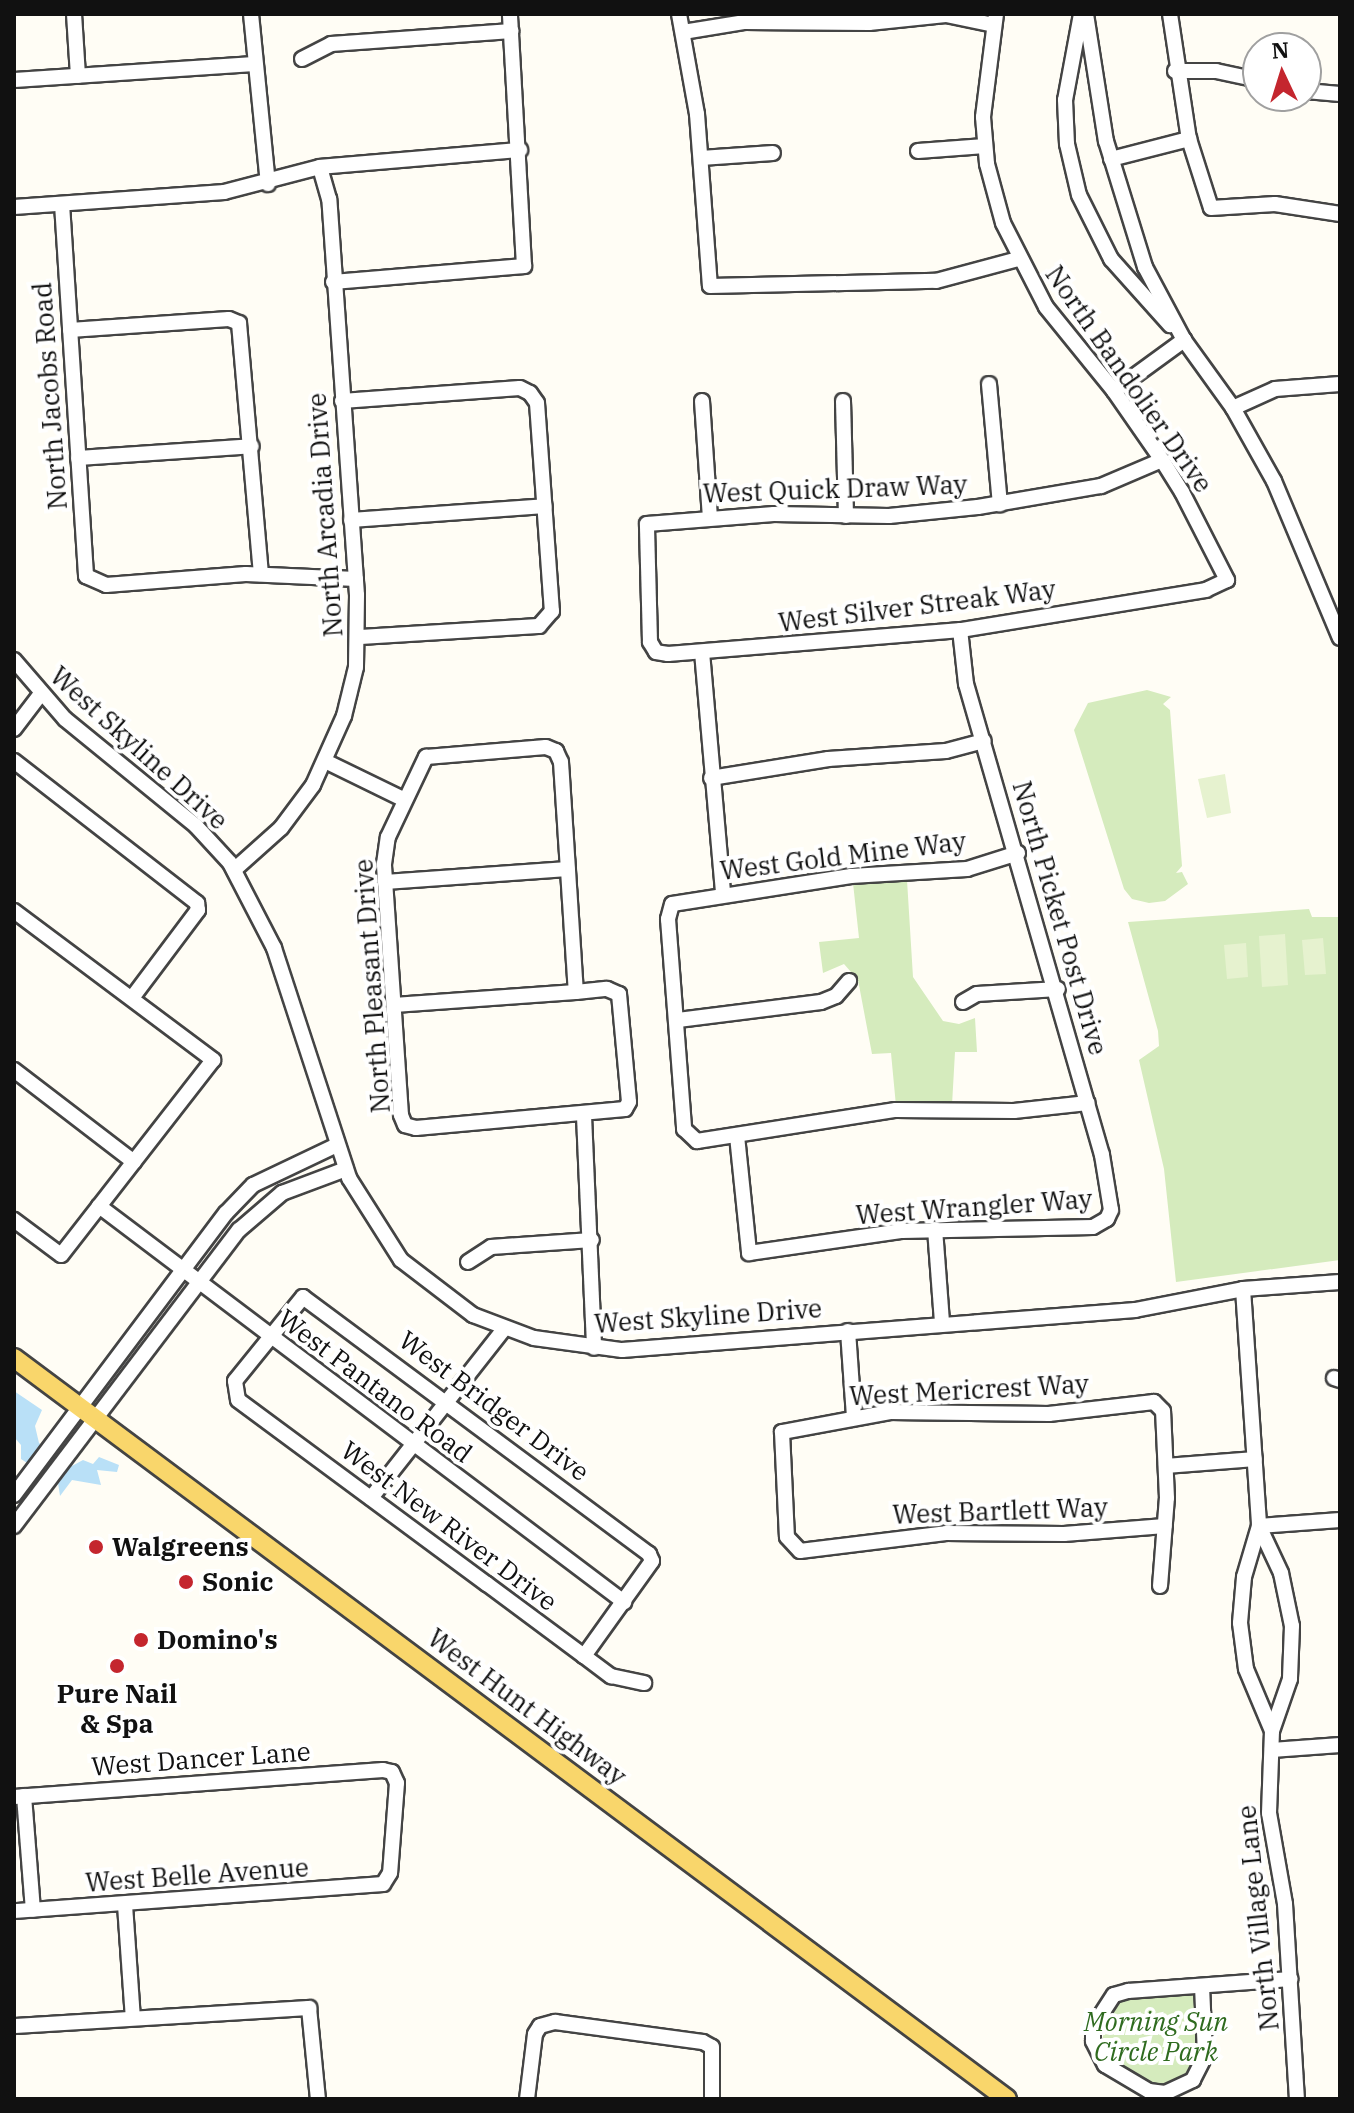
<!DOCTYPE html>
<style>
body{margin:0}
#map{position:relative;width:1354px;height:2113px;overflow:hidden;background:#fffdf5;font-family:"IBM Plex Serif",serif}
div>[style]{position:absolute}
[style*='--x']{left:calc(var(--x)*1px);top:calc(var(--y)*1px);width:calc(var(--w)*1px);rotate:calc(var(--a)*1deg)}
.green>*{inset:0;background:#d5ebbd}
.pitch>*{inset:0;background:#e6f2cf}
.water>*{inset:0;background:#b9e0f7}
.roads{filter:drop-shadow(2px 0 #444) drop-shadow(-2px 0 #444) drop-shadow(0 2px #444) drop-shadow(0 -2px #444)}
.minor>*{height:14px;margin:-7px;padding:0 7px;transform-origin:7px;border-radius:7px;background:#fff}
.major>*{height:18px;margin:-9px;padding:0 9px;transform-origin:9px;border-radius:9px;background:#f9d66b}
.dots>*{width:22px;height:22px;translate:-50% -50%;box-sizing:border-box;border:4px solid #fff;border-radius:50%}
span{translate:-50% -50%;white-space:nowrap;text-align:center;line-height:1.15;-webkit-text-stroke:8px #fff;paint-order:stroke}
.street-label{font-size:26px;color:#111}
.poi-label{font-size:26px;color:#111;font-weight:700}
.left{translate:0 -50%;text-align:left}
.park-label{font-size:26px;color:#2f6b1f;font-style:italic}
.frame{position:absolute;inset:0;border:16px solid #111;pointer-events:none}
.north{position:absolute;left:1242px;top:32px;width:80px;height:80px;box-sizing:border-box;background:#fff;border:2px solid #a0a0a0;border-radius:50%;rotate:356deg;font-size:22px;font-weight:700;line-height:32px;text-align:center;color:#111}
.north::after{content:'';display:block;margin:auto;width:28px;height:36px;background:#c4262e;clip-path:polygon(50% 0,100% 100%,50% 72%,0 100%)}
</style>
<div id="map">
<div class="green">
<div style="clip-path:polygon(1147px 690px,1171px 697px,1163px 704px,1170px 710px,1182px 866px,1176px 873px,1182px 872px,1188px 884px,1165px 901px,1149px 903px,1132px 899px,1124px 889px,1074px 730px,1088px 703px)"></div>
<div style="clip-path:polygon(907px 880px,913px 977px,943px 1021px,959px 1024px,975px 1018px,977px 1052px,955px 1052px,952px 1105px,896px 1106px,891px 1053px,872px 1054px,858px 980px,844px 964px,823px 973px,819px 942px,859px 938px,853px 883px)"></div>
<div style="clip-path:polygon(1309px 909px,1312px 917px,1340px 917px,1340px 1260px,1176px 1282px,1164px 1169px,1139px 1060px,1159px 1046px,1158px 1031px,1128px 922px)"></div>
<div style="clip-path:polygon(1200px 1991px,1200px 2056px,1178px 2083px,1154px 2087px,1113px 2062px,1102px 2041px,1108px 2012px,1117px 2001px,1132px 1994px)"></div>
</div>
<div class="pitch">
<div style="clip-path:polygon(1225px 774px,1231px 813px,1207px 818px,1198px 779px)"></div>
<div style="clip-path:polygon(1285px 934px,1288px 985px,1262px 987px,1259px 936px)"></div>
<div style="clip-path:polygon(1323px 938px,1326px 974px,1305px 975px,1302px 940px)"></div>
<div style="clip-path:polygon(1246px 943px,1248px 977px,1227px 979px,1224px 945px)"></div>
</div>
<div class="water">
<div style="clip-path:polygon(14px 1391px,42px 1410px,35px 1426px,39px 1443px,72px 1466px,83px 1460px,93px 1464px,99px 1457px,119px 1465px,117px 1472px,97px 1470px,101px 1485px,72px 1480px,60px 1496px,58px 1483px,21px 1459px,21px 1445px,14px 1437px)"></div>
</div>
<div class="roads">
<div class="minor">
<div style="--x:74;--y:14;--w:62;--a:86.3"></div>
<div style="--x:251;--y:14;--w:171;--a:84.3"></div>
<div style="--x:679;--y:14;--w:102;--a:79.8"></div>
<div style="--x:697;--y:114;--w:172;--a:85.7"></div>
<div style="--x:710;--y:286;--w:226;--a:-1.3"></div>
<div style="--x:936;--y:281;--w:85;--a:-15"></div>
<div style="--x:996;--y:14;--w:104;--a:97.2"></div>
<div style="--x:983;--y:117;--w:47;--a:85.1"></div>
<div style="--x:987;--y:164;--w:61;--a:74.8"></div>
<div style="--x:1003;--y:223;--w:94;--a:62.9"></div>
<div style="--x:1046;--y:307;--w:108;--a:51"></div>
<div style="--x:1114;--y:391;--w:84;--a:55.2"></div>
<div style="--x:1162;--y:460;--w:38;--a:58"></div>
<div style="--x:1182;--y:492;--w:99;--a:62.9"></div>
<div style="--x:1227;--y:580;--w:23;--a:155"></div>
<div style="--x:1206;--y:590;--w:248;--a:170.7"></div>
<div style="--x:961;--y:630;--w:294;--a:175.3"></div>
<div style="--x:668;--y:654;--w:12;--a:-171"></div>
<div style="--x:656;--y:652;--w:12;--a:-121"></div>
<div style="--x:650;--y:642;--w:118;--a:-91.5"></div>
<div style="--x:647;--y:524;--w:127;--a:-4.5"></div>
<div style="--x:774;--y:514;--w:115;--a:1"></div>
<div style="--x:889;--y:516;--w:89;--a:-5.8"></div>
<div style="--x:978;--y:507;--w:125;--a:-9.7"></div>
<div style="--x:1101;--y:486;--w:66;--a:-23.1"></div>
<div style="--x:1081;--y:14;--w:87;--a:100.5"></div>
<div style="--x:1065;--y:100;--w:44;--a:87.4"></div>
<div style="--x:1067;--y:144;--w:52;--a:76.8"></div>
<div style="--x:1079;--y:195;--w:72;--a:63.4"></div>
<div style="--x:1111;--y:259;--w:89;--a:48.2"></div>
<div style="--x:1086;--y:14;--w:129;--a:81.1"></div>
<div style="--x:1106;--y:141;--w:132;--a:72.8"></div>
<div style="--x:1145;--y:267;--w:83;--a:61.9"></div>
<div style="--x:1184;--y:340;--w:84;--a:54.2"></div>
<div style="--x:1233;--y:408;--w:84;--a:60.7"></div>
<div style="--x:1274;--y:481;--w:170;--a:67.2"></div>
<div style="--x:1170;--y:14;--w:126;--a:81.4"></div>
<div style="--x:1189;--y:139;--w:72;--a:72.3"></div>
<div style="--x:1211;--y:208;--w:64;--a:-3.6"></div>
<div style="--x:1275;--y:204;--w:66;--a:8.7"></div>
<div style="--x:683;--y:32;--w:63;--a:-9.2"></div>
<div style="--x:745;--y:22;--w:124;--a:0.5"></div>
<div style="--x:869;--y:23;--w:77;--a:-5.9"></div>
<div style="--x:946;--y:15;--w:49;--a:11.8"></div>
<div style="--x:302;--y:59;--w:33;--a:-27"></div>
<div style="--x:331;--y:44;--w:181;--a:-4.1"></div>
<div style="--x:1175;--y:71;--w:41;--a:0"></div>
<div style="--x:1216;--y:71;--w:43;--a:12.1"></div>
<div style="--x:14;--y:80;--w:241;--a:-3.8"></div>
<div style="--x:1306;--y:91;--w:34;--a:5"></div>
<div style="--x:918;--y:151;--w:67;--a:-4.3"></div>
<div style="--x:701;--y:158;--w:72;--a:-4"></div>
<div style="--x:1111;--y:159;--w:81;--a:-14.4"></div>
<div style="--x:62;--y:204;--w:373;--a:86.3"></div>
<div style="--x:86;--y:576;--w:22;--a:24"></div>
<div style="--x:106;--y:585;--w:140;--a:-4.5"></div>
<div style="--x:246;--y:574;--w:110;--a:2.6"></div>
<div style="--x:14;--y:207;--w:211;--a:-4.1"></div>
<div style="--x:224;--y:192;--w:99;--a:-14.6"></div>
<div style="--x:320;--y:167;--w:201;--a:-4.9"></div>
<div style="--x:333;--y:282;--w:192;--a:-4.8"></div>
<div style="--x:524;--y:266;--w:252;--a:-93.2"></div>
<div style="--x:70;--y:330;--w:159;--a:-4"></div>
<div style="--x:229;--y:319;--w:11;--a:22"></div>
<div style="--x:239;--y:323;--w:252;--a:85"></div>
<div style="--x:989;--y:384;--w:121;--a:84.8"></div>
<div style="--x:1114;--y:391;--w:87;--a:-36.1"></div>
<div style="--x:342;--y:401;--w:178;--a:-4.2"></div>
<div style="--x:520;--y:388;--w:11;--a:27"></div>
<div style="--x:530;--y:393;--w:12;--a:55"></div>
<div style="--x:537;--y:403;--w:209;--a:85.9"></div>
<div style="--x:552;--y:611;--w:20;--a:131"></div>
<div style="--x:539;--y:626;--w:180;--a:176.5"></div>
<div style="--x:702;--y:401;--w:117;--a:86.1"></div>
<div style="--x:843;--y:401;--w:115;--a:88.5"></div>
<div style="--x:1233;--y:408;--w:46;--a:-24.3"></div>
<div style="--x:1275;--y:389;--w:65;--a:-4.4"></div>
<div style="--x:78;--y:458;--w:174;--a:-3.9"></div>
<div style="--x:351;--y:520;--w:194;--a:-4.1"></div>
<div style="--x:702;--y:652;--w:243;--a:85"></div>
<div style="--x:14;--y:660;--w:78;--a:49.2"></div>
<div style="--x:65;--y:719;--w:169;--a:39.2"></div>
<div style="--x:196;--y:826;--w:50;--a:47.4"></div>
<div style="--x:230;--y:863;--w:96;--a:62.6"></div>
<div style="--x:274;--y:948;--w:242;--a:71.9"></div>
<div style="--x:349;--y:1178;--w:97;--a:57.6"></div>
<div style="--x:401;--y:1260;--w:91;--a:37.4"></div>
<div style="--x:473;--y:1315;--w:65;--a:20.7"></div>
<div style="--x:534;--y:1338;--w:89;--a:7.8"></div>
<div style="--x:622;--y:1350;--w:515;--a:-4.46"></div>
<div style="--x:1135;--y:1310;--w:110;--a:-11"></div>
<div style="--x:1243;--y:1289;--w:97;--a:-4.1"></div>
<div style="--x:14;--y:729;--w:43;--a:-52.6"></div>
<div style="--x:14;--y:761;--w:232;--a:37.8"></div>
<div style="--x:197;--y:903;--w:7;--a:82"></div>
<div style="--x:198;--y:910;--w:110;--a:126.9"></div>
<div style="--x:325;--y:761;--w:87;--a:26"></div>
<div style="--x:711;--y:778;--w:119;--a:-9.2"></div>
<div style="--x:828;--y:759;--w:118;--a:-3.9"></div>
<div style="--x:946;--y:751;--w:39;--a:-15"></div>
<div style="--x:1018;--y:853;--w:53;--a:162.6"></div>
<div style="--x:967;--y:869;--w:116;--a:176.5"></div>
<div style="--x:851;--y:876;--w:181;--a:171.1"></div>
<div style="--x:672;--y:904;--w:16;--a:105"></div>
<div style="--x:668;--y:919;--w:211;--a:85.6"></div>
<div style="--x:684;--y:1129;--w:18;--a:43"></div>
<div style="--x:697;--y:1141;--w:201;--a:-8.9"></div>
<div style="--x:896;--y:1110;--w:118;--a:0.5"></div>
<div style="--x:1014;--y:1111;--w:74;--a:-6.2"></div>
<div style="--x:234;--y:870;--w:63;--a:-41.8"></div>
<div style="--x:281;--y:828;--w:54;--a:-53.3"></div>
<div style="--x:313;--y:785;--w:76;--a:-65.8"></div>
<div style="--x:344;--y:716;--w:50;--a:-76.2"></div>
<div style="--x:356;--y:667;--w:72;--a:-89.2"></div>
<div style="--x:357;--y:595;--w:397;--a:-94"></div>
<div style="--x:329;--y:199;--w:33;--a:-106"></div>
<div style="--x:385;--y:882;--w:183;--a:-4.1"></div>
<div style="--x:14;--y:911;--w:249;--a:36.8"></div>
<div style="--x:213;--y:1060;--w:247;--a:127.9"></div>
<div style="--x:61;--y:1255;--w:59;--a:-143.3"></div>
<div style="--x:963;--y:1002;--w:16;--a:-30"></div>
<div style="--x:977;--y:994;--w:81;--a:-3.5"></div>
<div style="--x:394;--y:1005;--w:182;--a:-4.1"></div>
<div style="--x:576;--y:992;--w:31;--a:-6"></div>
<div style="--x:607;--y:989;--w:13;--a:23"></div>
<div style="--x:619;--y:994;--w:108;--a:84.7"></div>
<div style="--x:629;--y:1102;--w:8;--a:120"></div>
<div style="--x:625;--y:1109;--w:210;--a:174.8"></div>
<div style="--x:416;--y:1128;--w:11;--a:-165"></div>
<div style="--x:405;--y:1125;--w:11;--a:-112"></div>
<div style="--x:401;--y:1115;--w:252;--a:-93.9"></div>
<div style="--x:384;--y:864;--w:27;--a:-82"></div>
<div style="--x:388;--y:837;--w:89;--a:-64.6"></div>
<div style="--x:426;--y:757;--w:120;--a:-4.8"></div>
<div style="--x:546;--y:747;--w:11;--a:22"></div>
<div style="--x:556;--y:751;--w:12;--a:66"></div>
<div style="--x:561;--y:762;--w:230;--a:86.3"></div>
<div style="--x:678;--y:1020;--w:144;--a:-7.2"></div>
<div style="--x:821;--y:1002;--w:16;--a:-22"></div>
<div style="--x:836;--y:996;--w:20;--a:-49"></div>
<div style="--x:14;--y:1070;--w:151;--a:37.5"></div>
<div style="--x:584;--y:1116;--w:232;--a:87.5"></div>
<div style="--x:737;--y:1136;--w:118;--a:84.1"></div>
<div style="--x:749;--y:1253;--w:155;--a:-8.2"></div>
<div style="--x:902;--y:1231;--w:191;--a:-1.2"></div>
<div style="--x:1093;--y:1227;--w:16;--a:-30"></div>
<div style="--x:1107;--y:1219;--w:10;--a:-66"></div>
<div style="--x:1111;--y:1210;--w:56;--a:-99.3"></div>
<div style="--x:1102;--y:1155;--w:490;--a:-106.1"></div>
<div style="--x:966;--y:684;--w:54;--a:-96.3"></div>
<div style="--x:99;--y:1206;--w:658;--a:37.03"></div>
<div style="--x:935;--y:1229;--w:94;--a:85.7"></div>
<div style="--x:468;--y:1262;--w:27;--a:-33"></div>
<div style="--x:491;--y:1247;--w:101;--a:-4"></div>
<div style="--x:1243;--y:1289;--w:238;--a:86.1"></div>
<div style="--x:1259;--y:1526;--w:53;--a:106.4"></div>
<div style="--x:1244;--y:1577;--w:46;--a:95"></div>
<div style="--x:1240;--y:1623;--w:46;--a:82.6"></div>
<div style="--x:1246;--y:1669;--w:67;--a:67.2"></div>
<div style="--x:1272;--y:1731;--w:82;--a:92.1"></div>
<div style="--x:1269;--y:1813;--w:92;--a:80"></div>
<div style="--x:1285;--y:1904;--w:195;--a:86.5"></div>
<div style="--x:848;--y:1331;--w:86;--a:86"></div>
<div style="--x:1334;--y:1378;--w:6;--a:18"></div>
<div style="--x:1166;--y:1466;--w:89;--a:-4.5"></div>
<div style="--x:14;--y:1495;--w:353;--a:-53.1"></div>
<div style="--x:226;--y:1213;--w:39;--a:-46"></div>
<div style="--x:253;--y:1185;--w:93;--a:-25.5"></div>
<div style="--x:371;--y:1498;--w:216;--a:-51.8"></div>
<div style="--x:14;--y:1526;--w:372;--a:-52.8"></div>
<div style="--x:239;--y:1230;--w:57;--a:-40.7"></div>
<div style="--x:282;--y:1193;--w:68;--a:-20.6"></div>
<div style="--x:1259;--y:1526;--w:52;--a:64.9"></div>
<div style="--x:1281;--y:1573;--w:54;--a:78.3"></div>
<div style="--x:1292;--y:1626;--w:53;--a:92.2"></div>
<div style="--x:1290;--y:1679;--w:55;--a:109.1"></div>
<div style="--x:1259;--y:1526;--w:81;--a:-4.2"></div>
<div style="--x:1160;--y:1586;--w:88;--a:-85.5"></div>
<div style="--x:1167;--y:1498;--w:87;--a:-92.6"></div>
<div style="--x:1163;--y:1411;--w:13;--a:-135"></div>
<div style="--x:1154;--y:1402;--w:106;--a:173.5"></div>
<div style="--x:1049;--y:1414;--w:159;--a:-179.3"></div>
<div style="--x:890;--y:1412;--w:110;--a:169.5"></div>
<div style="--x:782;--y:1432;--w:105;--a:87.3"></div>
<div style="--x:787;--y:1537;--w:19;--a:47"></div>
<div style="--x:800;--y:1551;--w:147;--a:-7"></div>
<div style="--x:946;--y:1533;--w:118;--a:0.5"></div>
<div style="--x:1064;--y:1534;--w:101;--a:-4.5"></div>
<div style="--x:584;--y:1656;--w:117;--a:-54.4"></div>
<div style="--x:652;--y:1561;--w:8;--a:-113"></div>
<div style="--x:649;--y:1554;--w:431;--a:-143.4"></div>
<div style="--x:303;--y:1297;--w:108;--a:129"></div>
<div style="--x:235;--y:1381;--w:19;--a:81"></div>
<div style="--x:238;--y:1400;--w:310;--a:36.5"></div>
<div style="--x:487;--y:1584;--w:121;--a:36.6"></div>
<div style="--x:584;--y:1656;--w:34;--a:37"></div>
<div style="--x:611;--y:1676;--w:34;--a:12"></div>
<div style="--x:1272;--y:1750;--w:68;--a:-4.2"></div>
<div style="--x:24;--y:1796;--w:114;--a:85.5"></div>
<div style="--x:14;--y:1797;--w:370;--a:-4.2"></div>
<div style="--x:383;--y:1770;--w:9;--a:13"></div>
<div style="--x:392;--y:1772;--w:12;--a:66"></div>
<div style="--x:397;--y:1783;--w:90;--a:94.4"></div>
<div style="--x:390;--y:1873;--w:13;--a:122"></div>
<div style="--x:383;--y:1884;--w:370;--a:175.8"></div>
<div style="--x:125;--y:1905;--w:113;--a:86"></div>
<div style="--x:1202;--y:1986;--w:70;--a:87.5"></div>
<div style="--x:1205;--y:2056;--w:27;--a:117"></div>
<div style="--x:1193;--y:2080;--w:31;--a:155"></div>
<div style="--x:1165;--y:2093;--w:16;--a:-173"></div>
<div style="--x:1149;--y:2091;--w:51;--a:-149.4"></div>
<div style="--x:1105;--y:2065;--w:27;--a:-117"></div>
<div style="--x:1093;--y:2041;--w:14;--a:-90"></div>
<div style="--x:1093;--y:2027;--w:38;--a:-57"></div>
<div style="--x:1114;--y:1995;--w:15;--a:-16"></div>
<div style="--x:1128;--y:1991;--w:163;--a:-4.2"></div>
<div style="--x:14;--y:2026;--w:296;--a:-3.5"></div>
<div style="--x:309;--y:2008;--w:91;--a:84.4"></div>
<div style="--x:527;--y:2099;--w:65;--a:-83"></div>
<div style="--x:535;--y:2034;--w:9;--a:-58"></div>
<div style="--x:540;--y:2026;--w:16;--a:-15"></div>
<div style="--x:555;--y:2022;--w:149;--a:7.7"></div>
<div style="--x:703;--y:2042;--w:10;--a:29"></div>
<div style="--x:712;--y:2047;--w:52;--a:90"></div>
</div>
<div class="major">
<div style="--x:14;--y:1358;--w:1239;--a:36.73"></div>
</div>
</div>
<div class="dots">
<div style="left:96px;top:1547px;background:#c4262e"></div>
<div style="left:186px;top:1582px;background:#c4262e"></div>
<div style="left:141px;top:1640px;background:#c4262e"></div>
<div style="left:117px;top:1666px;background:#c4262e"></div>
</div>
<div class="street-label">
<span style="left:1129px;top:379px;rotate:55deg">North Bandolier Drive</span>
<span style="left:50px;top:396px;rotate:-94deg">North Jacobs Road</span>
<span style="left:835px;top:489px;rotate:-2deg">West Quick Draw Way</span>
<span style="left:325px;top:515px;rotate:-94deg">North Arcadia Drive</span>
<span style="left:917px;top:606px;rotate:-7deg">West Silver Streak Way</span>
<span style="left:139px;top:748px;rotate:42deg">West Skyline Drive</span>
<span style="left:843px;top:856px;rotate:-7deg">West Gold Mine Way</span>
<span style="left:1060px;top:918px;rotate:74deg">North Picket Post Drive</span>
<span style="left:372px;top:986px;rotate:-94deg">North Pleasant Drive</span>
<span style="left:974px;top:1207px;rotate:-4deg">West Wrangler Way</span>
<span style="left:708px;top:1316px;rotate:-4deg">West Skyline Drive</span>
<span style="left:375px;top:1386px;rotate:37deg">West Pantano Road</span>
<span style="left:969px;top:1390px;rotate:-3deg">West Mericrest Way</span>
<span style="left:494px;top:1406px;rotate:37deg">West Bridger Drive</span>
<span style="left:1000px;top:1511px;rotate:-2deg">West Bartlett Way</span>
<span style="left:449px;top:1526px;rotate:37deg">West New River Drive</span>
<span style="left:527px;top:1707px;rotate:37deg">West Hunt Highway</span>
<span style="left:201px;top:1759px;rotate:-4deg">West Dancer Lane</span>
<span style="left:197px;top:1875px;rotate:-4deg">West Belle Avenue</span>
<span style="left:1258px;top:1918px;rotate:-96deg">North Village Lane</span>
</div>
<div class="poi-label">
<span class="left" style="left:112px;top:1547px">Walgreens</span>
<span class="left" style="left:202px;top:1582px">Sonic</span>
<span class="left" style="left:157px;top:1640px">Domino's</span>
<span style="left:117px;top:1709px">Pure Nail<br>&amp; Spa</span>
</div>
<div class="park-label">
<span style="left:1156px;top:2037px">Morning Sun<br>Circle Park</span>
</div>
<div class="frame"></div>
<div class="north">N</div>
</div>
